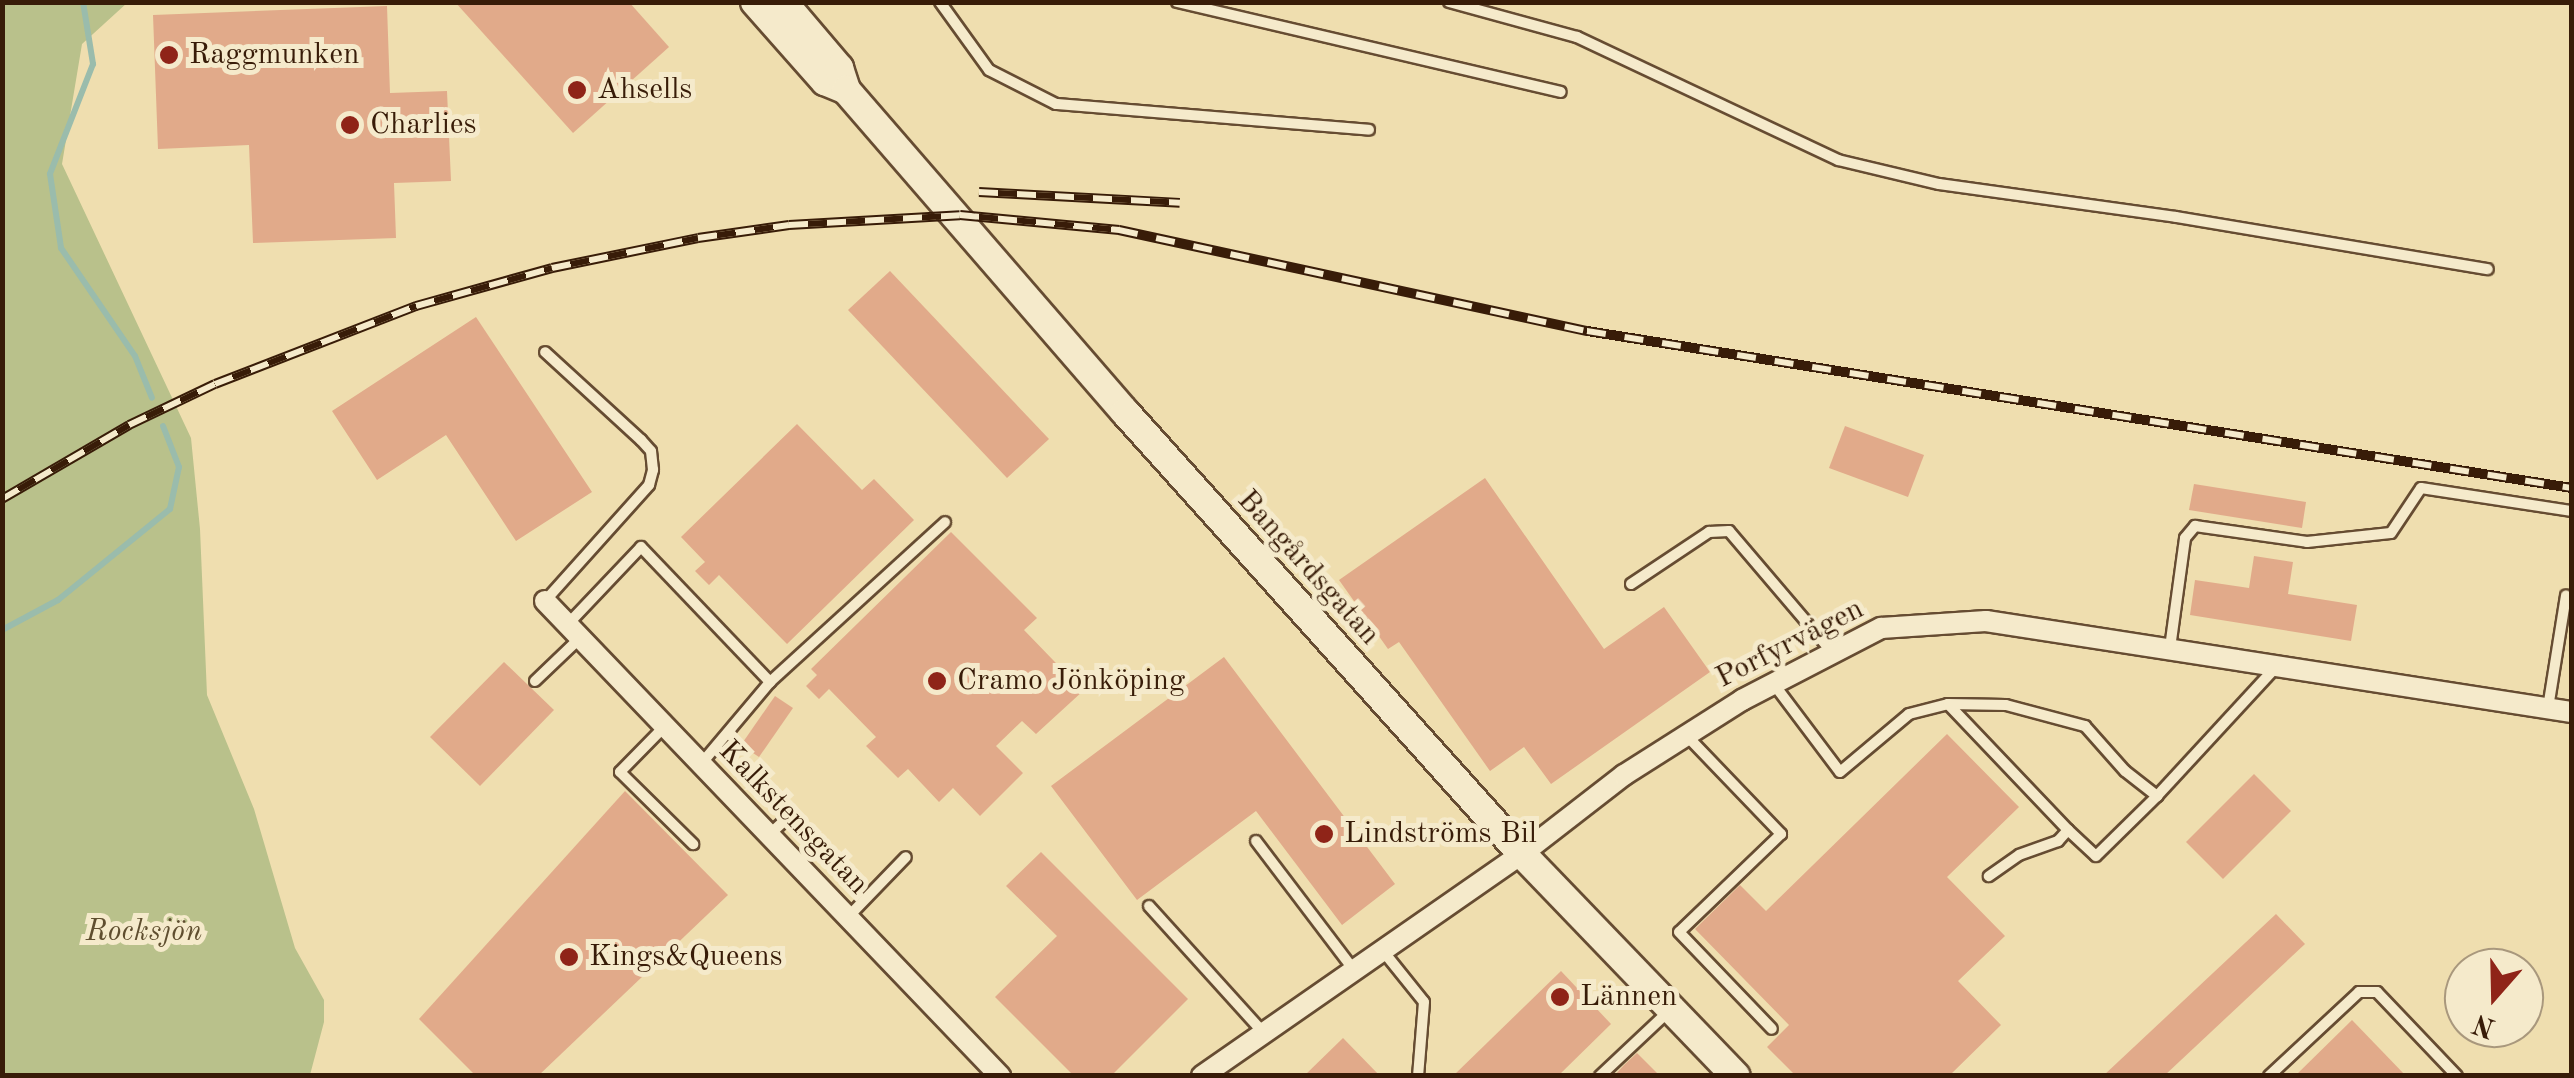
<!DOCTYPE html>
<meta charset="utf-8">
<style>
body{margin:0}
#map{position:relative;width:2574px;height:1078px;overflow:hidden;background:#efdeaf;font-family:"Old Standard TT",serif}
div>[style]{position:absolute}
[style*='--x']{left:calc(var(--x)*1px);top:calc(var(--y)*1px);width:calc(var(--w)*1px);rotate:calc(var(--a)*1deg)}
.green>*{inset:0;background:#b9c18b}
.stream>*{height:6px;margin:-3px;padding:0 3px;transform-origin:3px;border-radius:3px;background:#9abcac}
.building>*{inset:0;background:#e1aa8a}
.roads{filter:drop-shadow(2px 0 #664c32) drop-shadow(-2px 0 #664c32) drop-shadow(0 2px #664c32) drop-shadow(0 -2px #664c32)}
.lane>*{height:10px;margin:-5px;padding:0 5px;transform-origin:5px;border-radius:5px;background:#f5eacb}
.street>*{height:20px;margin:-10px;padding:0 10px;transform-origin:10px;border-radius:10px;background:#f5eacb}
.secondary>*{height:28px;margin:-14px;padding:0 14px;transform-origin:14px;border-radius:14px;background:#f5eacb}
.rail>*{height:10px;margin-top:-5px;transform-origin:0;background:repeating-linear-gradient(90deg,#f5eacb 0 19px,#381c08 0 38px);box-sizing:border-box;border-block:2px solid #381c08}
.dots>*{width:28px;height:28px;translate:-50% -50%;box-sizing:border-box;border:5px solid #f5eacb;border-radius:50%}
span{translate:-50% -50%;white-space:nowrap;text-align:center;line-height:1.15;-webkit-text-stroke:10px #f5eacb;paint-order:stroke}
.poi-label{font-size:30px;color:#381c08}
.left{translate:0 -50%;text-align:left}
.street-label{font-size:30px;color:#381c08}
.park-label{font-size:30px;color:#5f4e2f;font-style:italic}
.frame{position:absolute;inset:0;border:5px solid #381c08;pointer-events:none}
.north{position:absolute;left:2444px;top:948px;width:100px;height:100px;box-sizing:border-box;background:#f5eacb;border:2px solid #a9987d;border-radius:50%;rotate:200deg;font-size:28px;font-weight:700;line-height:40px;text-align:center;color:#381c08}
.north::after{content:'';display:block;margin:auto;width:35px;height:45px;background:#8f2418;clip-path:polygon(50% 0,100% 100%,50% 72%,0 100%)}
</style>
<div id="map">
<div class="green">
<div style="clip-path:polygon(2px 3px,127px 3px,82px 44px,62px 164px,191px 438px,200px 529px,207px 695px,254px 809px,295px 948px,324px 1000px,324px 1022px,310px 1075px,3px 1075px)"></div>
</div>
<div class="stream">
<div style="--x:83;--y:2;--w:63;--a:80.8"></div>
<div style="--x:93;--y:64;--w:118;--a:111.4"></div>
<div style="--x:50;--y:174;--w:75;--a:81.5"></div>
<div style="--x:61;--y:248;--w:131;--a:55.6"></div>
<div style="--x:135;--y:356;--w:45;--a:68"></div>
<div style="--x:2;--y:630;--w:64;--a:-28.2"></div>
<div style="--x:58;--y:600;--w:144;--a:-39.1"></div>
<div style="--x:170;--y:509;--w:43;--a:-77.9"></div>
<div style="--x:179;--y:467;--w:44;--a:-111.3"></div>
</div>
<div class="building">
<div style="clip-path:polygon(455px 2px,629px 2px,669px 47px,573px 133px)"></div>
<div style="clip-path:polygon(387px 6px,390px 93px,447px 91px,451px 181px,394px 183px,396px 238px,253px 243px,249px 145px,158px 149px,153px 15px)"></div>
<div style="clip-path:polygon(890px 271px,1049px 439px,1007px 478px,848px 310px)"></div>
<div style="clip-path:polygon(476px 317px,592px 492px,516px 541px,446px 435px,377px 480px,332px 411px)"></div>
<div style="clip-path:polygon(797px 424px,862px 490px,874px 479px,914px 520px,787px 644px,719px 575px,709px 585px,695px 571px,705px 562px,681px 537px)"></div>
<div style="clip-path:polygon(1845px 426px,1924px 455px,1908px 497px,1829px 468px)"></div>
<div style="clip-path:polygon(1485px 478px,1604px 649px,1664px 607px,1710px 672px,1551px 784px,1524px 747px,1490px 771px,1399px 642px,1388px 649px,1339px 580px)"></div>
<div style="clip-path:polygon(2194px 484px,2306px 502px,2302px 528px,2189px 510px)"></div>
<div style="clip-path:polygon(951px 532px,1037px 618px,1024px 630px,1083px 691px,1036px 734px,1022px 721px,996px 746px,1023px 773px,980px 816px,953px 788px,939px 802px,908px 769px,898px 778px,866px 746px,876px 737px,829px 689px,819px 699px,806px 686px,817px 675px,811px 669px)"></div>
<div style="clip-path:polygon(2254px 556px,2293px 562px,2288px 594px,2357px 605px,2351px 641px,2190px 615px,2195px 580px,2249px 588px)"></div>
<div style="clip-path:polygon(1224px 657px,1395px 884px,1342px 925px,1256px 811px,1137px 900px,1051px 786px)"></div>
<div style="clip-path:polygon(504px 662px,554px 710px,480px 786px,430px 737px)"></div>
<div style="clip-path:polygon(775px 696px,793px 708px,759px 757px,741px 745px)"></div>
<div style="clip-path:polygon(1947px 734px,2019px 807px,1947px 877px,2005px 936px,1958px 981px,2001px 1025px,1949px 1076px,1796px 1076px,1767px 1047px,1789px 1025px,1695px 929px,1740px 885px,1766px 911px)"></div>
<div style="clip-path:polygon(2254px 774px,2291px 811px,2223px 879px,2186px 842px)"></div>
<div style="clip-path:polygon(625px 791px,728px 895px,538px 1076px,476px 1076px,419px 1019px)"></div>
<div style="clip-path:polygon(1041px 852px,1188px 999px,1111px 1076px,1074px 1076px,995px 997px,1057px 936px,1006px 886px)"></div>
<div style="clip-path:polygon(2276px 914px,2305px 944px,2164px 1076px,2103px 1076px)"></div>
<div style="clip-path:polygon(1561px 971px,1611px 1024px,1558px 1076px,1453px 1076px)"></div>
<div style="clip-path:polygon(2352px 1020px,2406px 1076px,2295px 1076px)"></div>
<div style="clip-path:polygon(1343px 1038px,1380px 1076px,1304px 1076px)"></div>
<div style="clip-path:polygon(1637px 1053px,1660px 1076px,1614px 1076px,1624px 1065px)"></div>
</div>
<div class="roads">
<div class="lane">
<div style="--x:940;--y:2;--w:84;--a:54.2"></div>
<div style="--x:989;--y:70;--w:75;--a:26.9"></div>
<div style="--x:1056;--y:104;--w:314;--a:4.7"></div>
<div style="--x:1177;--y:2;--w:394;--a:13.2"></div>
<div style="--x:1449;--y:2;--w:133;--a:15.3"></div>
<div style="--x:1577;--y:37;--w:289;--a:25.2"></div>
<div style="--x:1838;--y:160;--w:104;--a:13.4"></div>
<div style="--x:1939;--y:184;--w:239;--a:7.9"></div>
<div style="--x:2176;--y:217;--w:316;--a:9.5"></div>
<div style="--x:1631;--y:584;--w:94;--a:-33.7"></div>
<div style="--x:1709;--y:532;--w:20;--a:-3"></div>
<div style="--x:1729;--y:531;--w:157;--a:49.6"></div>
<div style="--x:545;--y:601;--w:156;--a:-48.1"></div>
<div style="--x:649;--y:485;--w:16;--a:-75"></div>
<div style="--x:653;--y:470;--w:19;--a:-96"></div>
<div style="--x:651;--y:451;--w:15;--a:-132"></div>
<div style="--x:641;--y:440;--w:130;--a:-137.5"></div>
<div style="--x:568;--y:624;--w:106;--a:-46.5"></div>
<div style="--x:641;--y:547;--w:187;--a:46.3"></div>
<div style="--x:2170;--y:648;--w:111;--a:-82.2"></div>
<div style="--x:2185;--y:538;--w:16;--a:-50"></div>
<div style="--x:2195;--y:526;--w:113;--a:8.1"></div>
<div style="--x:2307;--y:542;--w:84;--a:-6.1"></div>
<div style="--x:2391;--y:533;--w:54;--a:-56.3"></div>
<div style="--x:2421;--y:488;--w:153;--a:8.7"></div>
<div style="--x:535;--y:681;--w:62;--a:-43.7"></div>
<div style="--x:1773;--y:683;--w:111;--a:53"></div>
<div style="--x:1840;--y:772;--w:90;--a:-40"></div>
<div style="--x:1909;--y:714;--w:40;--a:-14.4"></div>
<div style="--x:1948;--y:704;--w:174;--a:46.4"></div>
<div style="--x:2068;--y:830;--w:15;--a:132"></div>
<div style="--x:2058;--y:841;--w:41;--a:160.3"></div>
<div style="--x:2019;--y:855;--w:37;--a:145"></div>
<div style="--x:1948;--y:704;--w:58;--a:1"></div>
<div style="--x:2006;--y:705;--w:82;--a:14.9"></div>
<div style="--x:2085;--y:726;--w:60;--a:48.4"></div>
<div style="--x:2125;--y:771;--w:41;--a:38"></div>
<div style="--x:2157;--y:796;--w:178;--a:-47.3"></div>
<div style="--x:2548;--y:708;--w:114;--a:-80.9"></div>
<div style="--x:664;--y:727;--w:63;--a:134.4"></div>
<div style="--x:620;--y:772;--w:103;--a:44.6"></div>
<div style="--x:1687;--y:736;--w:136;--a:46.2"></div>
<div style="--x:1781;--y:834;--w:141;--a:136.1"></div>
<div style="--x:1679;--y:932;--w:134;--a:46.2"></div>
<div style="--x:701;--y:764;--w:107;--a:-49.9"></div>
<div style="--x:770;--y:682;--w:237;--a:-42.4"></div>
<div style="--x:2068;--y:830;--w:38;--a:43"></div>
<div style="--x:2096;--y:856;--w:86;--a:-44.5"></div>
<div style="--x:769;--y:835;--w:26;--a:-43"></div>
<div style="--x:1256;--y:841;--w:162;--a:52.8"></div>
<div style="--x:1149;--y:906;--w:170;--a:47.9"></div>
<div style="--x:848;--y:917;--w:83;--a:-46"></div>
<div style="--x:1383;--y:951;--w:65;--a:51.2"></div>
<div style="--x:1424;--y:1002;--w:74;--a:94.6"></div>
<div style="--x:1600;--y:1076;--w:98;--a:-43.3"></div>
<div style="--x:2269;--y:1076;--w:123;--a:-43"></div>
<div style="--x:2359;--y:992;--w:18;--a:0"></div>
<div style="--x:2377;--y:992;--w:116;--a:46.4"></div>
</div>
<div class="street">
<div style="--x:545;--y:601;--w:658;--a:46.23"></div>
<div style="--x:1202;--y:1076;--w:389;--a:-34.8"></div>
<div style="--x:1522;--y:854;--w:129;--a:-37.8"></div>
<div style="--x:1624;--y:775;--w:140;--a:-32.4"></div>
<div style="--x:1742;--y:700;--w:157;--a:-27.4"></div>
<div style="--x:1881;--y:628;--w:105;--a:-3.8"></div>
<div style="--x:1986;--y:621;--w:593;--a:8.83"></div>
</div>
<div class="secondary">
<div style="--x:755;--y:2;--w:106;--a:48.5"></div>
<div style="--x:825;--y:81;--w:23;--a:23"></div>
<div style="--x:783;--y:2;--w:87;--a:49.7"></div>
<div style="--x:839;--y:68;--w:23;--a:72"></div>
<div style="--x:846;--y:90;--w:426;--a:49.1"></div>
<div style="--x:1125;--y:412;--w:594;--a:48.07"></div>
<div style="--x:1522;--y:854;--w:308;--a:46.1"></div>
</div>
</div>
<div class="rail">
<div style="--x:979;--y:192;--w:201;--a:3.1"></div>
<div style="--x:2;--y:499;--w:147;--a:-30.2"></div>
<div style="--x:129;--y:425;--w:95;--a:-25.5"></div>
<div style="--x:215;--y:384;--w:216;--a:-21.2"></div>
<div style="--x:416;--y:306;--w:141;--a:-15.6"></div>
<div style="--x:552;--y:268;--w:149;--a:-11.6"></div>
<div style="--x:698;--y:238;--w:92;--a:-8.1"></div>
<div style="--x:789;--y:225;--w:171;--a:-3.3"></div>
<div style="--x:960;--y:215;--w:160;--a:5.4"></div>
<div style="--x:1119;--y:230;--w:479;--a:12.2"></div>
<div style="--x:1587;--y:331;--w:997;--a:9.06"></div>
</div>
<div class="dots">
<div style="left:169px;top:55px;background:#8f2418"></div>
<div style="left:577px;top:90px;background:#8f2418"></div>
<div style="left:350px;top:125px;background:#8f2418"></div>
<div style="left:937px;top:681px;background:#8f2418"></div>
<div style="left:1324px;top:834px;background:#8f2418"></div>
<div style="left:569px;top:957px;background:#8f2418"></div>
<div style="left:1560px;top:997px;background:#8f2418"></div>
</div>
<div class="poi-label">
<span class="left" style="left:189px;top:55px">Raggmunken</span>
<span class="left" style="left:597px;top:90px">Ahsells</span>
<span class="left" style="left:370px;top:125px">Charlies</span>
<span class="left" style="left:957px;top:681px">Cramo Jönköping</span>
<span class="left" style="left:1344px;top:834px">Lindströms Bil</span>
<span class="left" style="left:589px;top:957px">Kings&amp;Queens</span>
<span class="left" style="left:1580px;top:997px">Lännen</span>
</div>
<div class="street-label">
<span style="left:1308px;top:568px;rotate:48deg">Bangårdsgatan</span>
<span style="left:1790px;top:644px;rotate:-27deg">Porfyrvägen</span>
<span style="left:793px;top:818px;rotate:46deg">Kalkstensgatan</span>
</div>
<div class="park-label">
<span style="left:144px;top:932px">Rocksjön</span>
</div>
<div class="frame"></div>
<div class="north">N</div>
</div>
